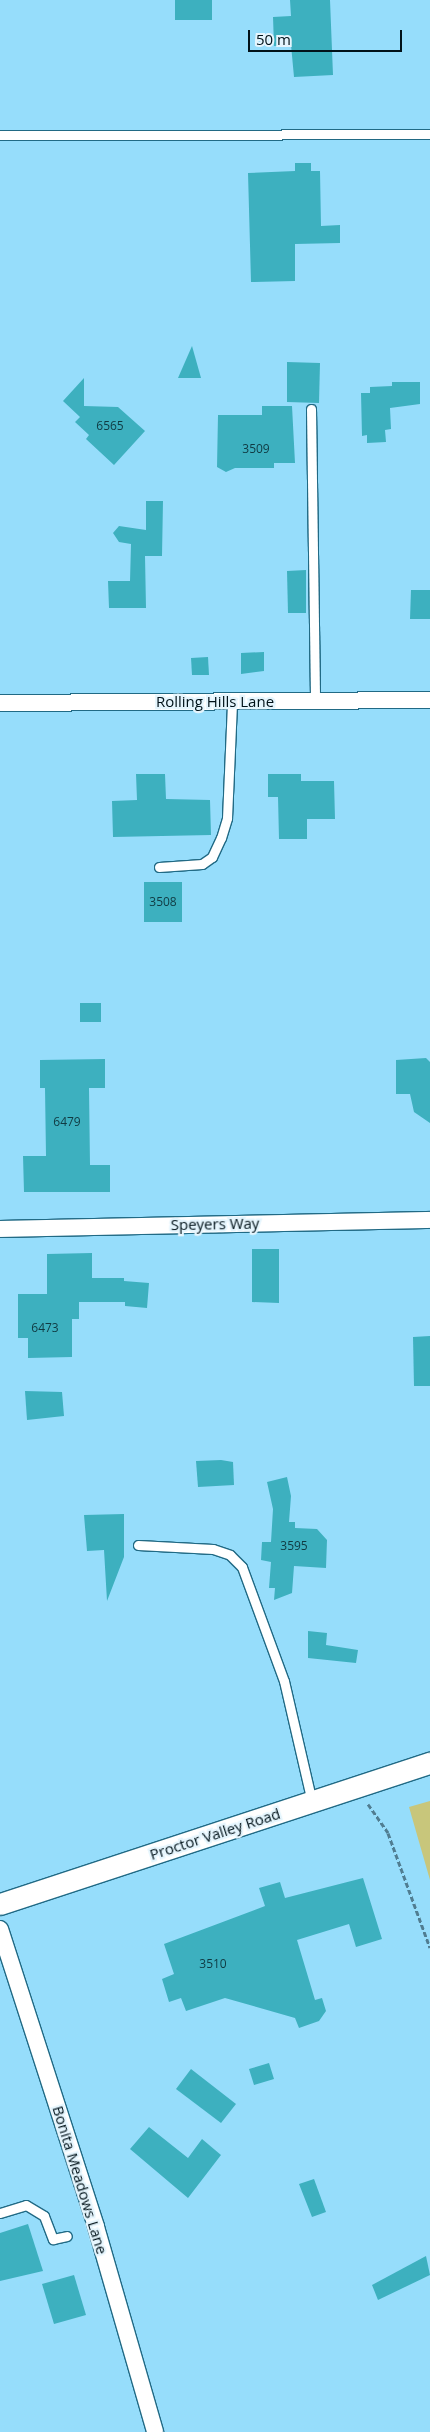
<!DOCTYPE html>
<style>
body{margin:0}
#map{position:relative;width:430px;height:2432px;overflow:hidden;background:#96ddfb;font-family:"Open Sans",sans-serif}
div>[style]{position:absolute}
[style*='--x']{left:calc(var(--x)*1px);top:calc(var(--y)*1px);width:calc(var(--w)*1px);rotate:calc(var(--a)*1deg)}
.green>*{inset:0;background:#c8c67b}
.building>*{inset:0;background:#3db0bf}
.path>*{height:3px;margin-top:-1.5px;transform-origin:0;background:repeating-linear-gradient(90deg,#507d91 0 5px,transparent 0 7.5px)}
.roads{filter:drop-shadow(1px 0 #216a85) drop-shadow(-1px 0 #216a85) drop-shadow(0 1px #216a85) drop-shadow(0 -1px #216a85)}
.service>*{height:9px;margin:-4.5px;padding:0 4.5px;transform-origin:4.5px;border-radius:4.5px;background:#fff}
.minor>*{height:16px;margin:-8px;padding:0 8px;transform-origin:8px;border-radius:8px;background:#fff}
.tertiary>*{height:21px;margin:-10.5px;padding:0 10.5px;transform-origin:10.5px;border-radius:10.5px;background:#fff}
span{translate:-50% -50%;white-space:nowrap;text-align:center;line-height:1.15;-webkit-text-stroke:4.5px #e5f5fd;paint-order:stroke}
.number-label{font-size:12px;color:#103a42}
.number-label span{-webkit-text-stroke-width:0}
.street-label{font-size:15px;color:#011219}
.scale{position:absolute;left:248px;top:30px;width:154px;height:22px;box-sizing:border-box;border:2px solid #011219;border-top:0;padding-left:6px;font-size:15px;line-height:18px;white-space:nowrap;color:#011219;-webkit-text-stroke:4px #e5f5fd;paint-order:stroke}
</style>
<div id="map">
<div class="green">
<div style="clip-path:polygon(430px 1801px,430px 1880px,409px 1807px)"></div>
</div>
<div class="building">
<div style="clip-path:polygon(175px 0,212px 0,212px 20px,175px 20px)"></div>
<div style="clip-path:polygon(290px 0,330px 0,333px 75px,294px 77px,291px 45px,274px 46px,273px 17px,291px 16px)"></div>
<div style="clip-path:polygon(295px 163px,311px 163px,311px 171px,320px 171px,321px 226px,340px 225px,340px 243px,295px 244px,295px 281px,251px 282px,248px 173px,295px 171px)"></div>
<div style="clip-path:polygon(192px 346px,201px 378px,178px 378px)"></div>
<div style="clip-path:polygon(287px 362px,320px 363px,319px 403px,287px 402px)"></div>
<div style="clip-path:polygon(84px 378px,84px 406px,118px 407px,145px 431px,114px 465px,86px 439px,89px 435px,75px 422px,80px 417px,63px 401px)"></div>
<div style="clip-path:polygon(392px 382px,420px 382px,420px 404px,390px 408px,391px 429px,385px 430px,386px 442px,367px 443px,367px 435px,362px 436px,361px 393px,370px 393px,370px 387px,392px 386px)"></div>
<div style="clip-path:polygon(262px 406px,292px 406px,295px 463px,274px 463px,274px 468px,235px 468px,226px 472px,217px 467px,218px 415px,262px 415px)"></div>
<div style="clip-path:polygon(146px 501px,163px 501px,162px 556px,145px 556px,146px 608px,109px 608px,108px 581px,130px 581px,131px 544px,119px 542px,113px 533px,119px 526px,146px 530px)"></div>
<div style="clip-path:polygon(306px 570px,306px 613px,288px 613px,287px 571px)"></div>
<div style="clip-path:polygon(411px 590px,430px 590px,430px 619px,410px 619px)"></div>
<div style="clip-path:polygon(264px 652px,264px 671px,241px 674px,241px 653px)"></div>
<div style="clip-path:polygon(208px 657px,209px 675px,192px 675px,191px 658px)"></div>
<div style="clip-path:polygon(136px 774px,165px 774px,166px 799px,210px 800px,211px 835px,113px 837px,112px 801px,137px 800px)"></div>
<div style="clip-path:polygon(268px 774px,301px 774px,301px 781px,334px 781px,335px 819px,307px 819px,307px 839px,279px 839px,278px 797px,268px 797px)"></div>
<div style="clip-path:polygon(144px 882px,182px 882px,182px 922px,144px 922px)"></div>
<div style="clip-path:polygon(80px 1003px,101px 1003px,101px 1022px,80px 1022px)"></div>
<div style="clip-path:polygon(426px 1058px,430px 1062px,430px 1123px,414px 1112px,410px 1094px,396px 1094px,396px 1060px)"></div>
<div style="clip-path:polygon(105px 1059px,105px 1088px,89px 1088px,90px 1165px,110px 1165px,110px 1192px,24px 1192px,23px 1156px,46px 1156px,45px 1088px,40px 1088px,40px 1060px)"></div>
<div style="clip-path:polygon(252px 1249px,279px 1249px,279px 1303px,252px 1302px)"></div>
<div style="clip-path:polygon(92px 1253px,92px 1278px,124px 1278px,124px 1281px,149px 1283px,147px 1308px,125px 1306px,125px 1302px,79px 1302px,79px 1319px,72px 1319px,72px 1357px,28px 1358px,28px 1338px,18px 1338px,18px 1294px,47px 1294px,47px 1254px)"></div>
<div style="clip-path:polygon(430px 1336px,430px 1386px,414px 1386px,413px 1337px)"></div>
<div style="clip-path:polygon(25px 1391px,62px 1392px,64px 1416px,27px 1420px)"></div>
<div style="clip-path:polygon(221px 1460px,233px 1462px,234px 1485px,198px 1487px,196px 1461px)"></div>
<div style="clip-path:polygon(287px 1477px,291px 1496px,289px 1522px,295px 1522px,295px 1528px,317px 1529px,327px 1540px,326px 1568px,294px 1566px,292px 1593px,274px 1600px,275px 1588px,269px 1588px,271px 1562px,261px 1560px,262px 1542px,271px 1542px,273px 1509px,267px 1482px)"></div>
<div style="clip-path:polygon(124px 1514px,124px 1557px,107px 1601px,104px 1550px,87px 1551px,84px 1515px)"></div>
<div style="clip-path:polygon(308px 1631px,327px 1633px,326px 1645px,358px 1650px,356px 1663px,308px 1658px)"></div>
<div style="clip-path:polygon(363px 1878px,382px 1939px,356px 1947px,349px 1924px,297px 1940px,315px 2000px,322px 1998px,326px 2011px,319px 2021px,299px 2028px,295px 2018px,225px 1998px,186px 2011px,181px 1998px,169px 2002px,162px 1979px,174px 1974px,164px 1944px,265px 1906px,259px 1888px,280px 1882px,285px 1898px)"></div>
<div style="clip-path:polygon(269px 2063px,274px 2079px,254px 2085px,249px 2069px)"></div>
<div style="clip-path:polygon(191px 2069px,236px 2104px,221px 2123px,176px 2089px)"></div>
<div style="clip-path:polygon(149px 2127px,188px 2158px,202px 2139px,221px 2155px,188px 2198px,130px 2149px)"></div>
<div style="clip-path:polygon(314px 2179px,326px 2212px,312px 2217px,299px 2184px)"></div>
<div style="clip-path:polygon(28px 2224px,43px 2271px,0 2281px,0 2233px)"></div>
<div style="clip-path:polygon(426px 2256px,430px 2275px,378px 2300px,372px 2285px)"></div>
<div style="clip-path:polygon(74px 2275px,86px 2315px,54px 2324px,42px 2284px)"></div>
</div>
<div class="path">
<div style="--x:368;--y:1804;--w:35;--a:55"></div>
<div style="--x:388;--y:1833;--w:122;--a:69.9"></div>
</div>
<div class="roads">
<div class="service">
<div style="--x:0;--y:135;--w:430;--a:-0.1"></div>
<div style="--x:311;--y:409;--w:292;--a:89.2"></div>
<div style="--x:159;--y:867;--w:43;--a:-4"></div>
<div style="--x:202;--y:864;--w:12;--a:-35"></div>
<div style="--x:212;--y:857;--w:21;--a:-65"></div>
<div style="--x:221;--y:838;--w:21;--a:-73"></div>
<div style="--x:227;--y:818;--w:116;--a:-87.5"></div>
<div style="--x:138;--y:1545;--w:75;--a:3.1"></div>
<div style="--x:213;--y:1549;--w:18;--a:19"></div>
<div style="--x:230;--y:1555;--w:17;--a:45"></div>
<div style="--x:242;--y:1567;--w:121;--a:69.8"></div>
<div style="--x:284;--y:1681;--w:124;--a:77"></div>
<div style="--x:0;--y:2213;--w:27;--a:-17"></div>
<div style="--x:26;--y:2205;--w:21;--a:31"></div>
<div style="--x:44;--y:2216;--w:25;--a:69"></div>
<div style="--x:53;--y:2239;--w:14;--a:-12"></div>
</div>
<div class="minor">
<div style="--x:0;--y:703;--w:430;--a:-0.4"></div>
<div style="--x:0;--y:1229;--w:430;--a:-1.2"></div>
<div style="--x:0;--y:1929;--w:313;--a:72.1"></div>
<div style="--x:96;--y:2227;--w:213;--a:73.9"></div>
</div>
<div class="tertiary">
<div style="--x:0;--y:1904;--w:453;--a:-18.2"></div>
</div>
</div>
<div class="number-label">
<span style="left:110px;top:426px">6565</span>
<span style="left:256px;top:449px">3509</span>
<span style="left:163px;top:902px">3508</span>
<span style="left:67px;top:1122px">6479</span>
<span style="left:45px;top:1328px">6473</span>
<span style="left:294px;top:1546px">3595</span>
<span style="left:213px;top:1964px">3510</span>
</div>
<div class="street-label">
<span style="left:215px;top:702px">Rolling Hills Lane</span>
<span style="left:215px;top:1224px;rotate:-1deg">Speyers Way</span>
<span style="left:215px;top:1834px;rotate:-18deg">Proctor Valley Road</span>
<span style="left:80px;top:2180px;rotate:73deg">Bonita Meadows Lane</span>
</div>
<div class="scale">50 m</div>
</div>
